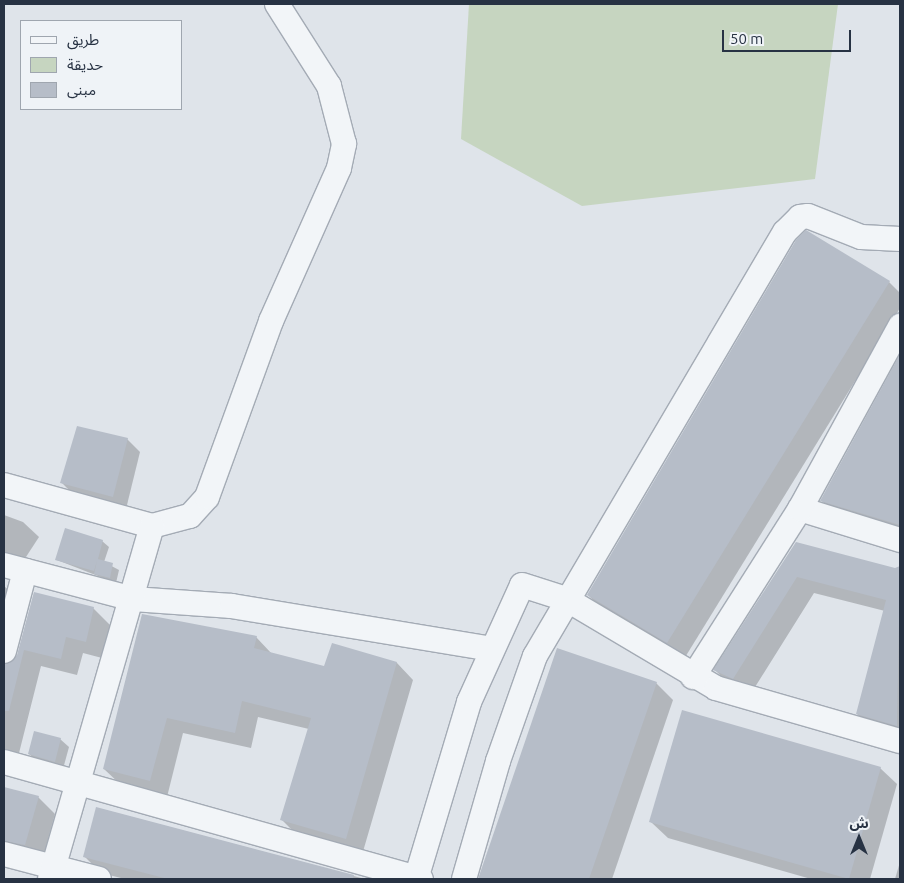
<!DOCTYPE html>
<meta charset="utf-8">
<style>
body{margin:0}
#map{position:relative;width:904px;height:883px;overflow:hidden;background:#dfe4ea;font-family:Ubuntu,"Noto Sans Arabic",sans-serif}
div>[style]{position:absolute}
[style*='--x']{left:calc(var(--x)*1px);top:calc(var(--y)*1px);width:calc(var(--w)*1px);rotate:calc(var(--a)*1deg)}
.green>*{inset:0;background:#c6d5c0}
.shadow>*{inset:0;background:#0003}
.building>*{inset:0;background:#b6bdc8}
.roads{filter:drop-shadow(1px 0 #a4abb5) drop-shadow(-1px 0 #a4abb5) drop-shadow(0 1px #a4abb5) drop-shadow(0 -1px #a4abb5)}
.minor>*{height:24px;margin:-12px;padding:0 12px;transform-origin:12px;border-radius:12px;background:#f2f5f8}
span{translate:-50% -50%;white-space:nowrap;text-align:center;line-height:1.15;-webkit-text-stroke:4px #eff3f7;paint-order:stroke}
.frame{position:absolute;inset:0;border:5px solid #273243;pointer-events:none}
.legend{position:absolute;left:20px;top:20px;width:162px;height:90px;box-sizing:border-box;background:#eff3f7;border:1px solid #9fa6af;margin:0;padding:6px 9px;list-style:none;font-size:15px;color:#273243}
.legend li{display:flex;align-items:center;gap:10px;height:25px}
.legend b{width:25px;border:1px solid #9fa6af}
.north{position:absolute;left:834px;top:813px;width:50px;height:50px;-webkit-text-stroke:4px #eff3f7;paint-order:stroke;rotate:0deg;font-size:14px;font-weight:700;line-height:20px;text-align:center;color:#273243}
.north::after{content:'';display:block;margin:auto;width:18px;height:22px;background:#273243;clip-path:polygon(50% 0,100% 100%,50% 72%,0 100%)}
.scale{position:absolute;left:722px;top:30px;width:129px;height:22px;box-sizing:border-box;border:2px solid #273243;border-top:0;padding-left:6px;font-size:15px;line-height:18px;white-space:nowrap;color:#273243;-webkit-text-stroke:4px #eff3f7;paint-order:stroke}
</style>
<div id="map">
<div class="green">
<div style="clip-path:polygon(469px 4px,838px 4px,815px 179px,582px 206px,461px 139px)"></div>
</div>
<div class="shadow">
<div style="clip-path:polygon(809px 233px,889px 282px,900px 293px,900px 308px,684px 659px,605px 612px,588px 595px)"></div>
<div style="clip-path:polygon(900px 357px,900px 535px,838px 517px,822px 501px)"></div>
<div style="clip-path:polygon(127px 439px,140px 452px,126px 509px,74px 495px,62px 483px)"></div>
<div style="clip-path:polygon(4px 515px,23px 522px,39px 537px,24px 560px,4px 554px)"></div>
<div style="clip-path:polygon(102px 541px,109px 547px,104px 562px,119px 570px,116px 583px,57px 560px)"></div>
<div style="clip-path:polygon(796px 543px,900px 571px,900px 738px,874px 730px,857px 714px,885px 611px,814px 593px,750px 695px,732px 687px,715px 670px)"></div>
<div style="clip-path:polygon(4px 586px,22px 602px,4px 623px)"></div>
<div style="clip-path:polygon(35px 594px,93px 608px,110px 625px,102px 658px,83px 653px,77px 675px,41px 666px,16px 765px,4px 765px,4px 665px,18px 656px)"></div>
<div style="clip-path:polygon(256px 637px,272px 654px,325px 667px,333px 645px,397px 663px,413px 680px,362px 855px,298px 836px,282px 820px,309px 729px,258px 717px,251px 748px,183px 733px,167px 797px,121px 785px,104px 769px)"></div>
<div style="clip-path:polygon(557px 650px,656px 683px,673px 700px,612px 879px,479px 879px)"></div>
<div style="clip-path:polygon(60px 739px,69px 747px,63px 769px,38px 762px,29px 754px)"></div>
<div style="clip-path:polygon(880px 768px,897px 784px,870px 879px,811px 879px,668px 838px,651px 822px)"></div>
<div style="clip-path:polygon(4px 788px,38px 797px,55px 814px,42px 861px,4px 852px)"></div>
<div style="clip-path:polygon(97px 808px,365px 879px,125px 879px,101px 873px,84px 856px)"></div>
<div style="clip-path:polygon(900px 862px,900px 879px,895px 879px)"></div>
</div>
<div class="building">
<div style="clip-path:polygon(806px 230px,890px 281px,667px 643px,587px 595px,796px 240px)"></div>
<div style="clip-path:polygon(900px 354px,900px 525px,820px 501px)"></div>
<div style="clip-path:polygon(77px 426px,128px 438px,113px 497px,60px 483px)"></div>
<div style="clip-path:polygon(65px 528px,103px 540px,98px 559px,113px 563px,110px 578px,94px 574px,97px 561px,94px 571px,55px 560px)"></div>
<div style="clip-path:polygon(796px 542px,895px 568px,900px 566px,897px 726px,856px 714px,886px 600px,797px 577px,733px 679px,713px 670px)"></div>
<div style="clip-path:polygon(34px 592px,94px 607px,86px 642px,66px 637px,61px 659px,24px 650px,9px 711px,4px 711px,4px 664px,17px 655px)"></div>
<div style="clip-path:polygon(142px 614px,257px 636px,254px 648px,324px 666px,332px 643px,397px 662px,346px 839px,280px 820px,311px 718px,242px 701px,235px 733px,167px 718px,150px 781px,103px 769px)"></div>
<div style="clip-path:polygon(557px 648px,657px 682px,589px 879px,478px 879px)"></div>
<div style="clip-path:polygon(682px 710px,881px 767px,849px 879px,649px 822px)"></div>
<div style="clip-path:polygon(34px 731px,61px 738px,55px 762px,28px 754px)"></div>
<div style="clip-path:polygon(4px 787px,39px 796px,25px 845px,4px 841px)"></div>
<div style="clip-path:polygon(96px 807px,354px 875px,353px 879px,168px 879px,83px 857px)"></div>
</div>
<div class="roads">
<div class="minor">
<div style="--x:4;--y:485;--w:154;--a:15.5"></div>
<div style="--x:152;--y:526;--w:39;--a:-15"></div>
<div style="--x:190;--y:516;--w:25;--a:-48"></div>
<div style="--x:207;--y:497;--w:187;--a:-70"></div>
<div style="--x:271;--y:321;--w:167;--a:-66"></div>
<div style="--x:339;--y:168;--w:25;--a:-78"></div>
<div style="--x:344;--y:144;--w:60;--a:-104.5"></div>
<div style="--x:329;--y:86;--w:97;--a:-122.4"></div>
<div style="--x:800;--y:509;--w:105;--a:17.2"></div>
<div style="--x:4;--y:565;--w:133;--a:14.8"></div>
<div style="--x:133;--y:599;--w:99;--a:4"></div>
<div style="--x:232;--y:606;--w:263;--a:9.4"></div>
<div style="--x:4;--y:651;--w:83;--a:-75.3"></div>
<div style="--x:693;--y:677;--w:199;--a:-57.5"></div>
<div style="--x:800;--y:509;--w:209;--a:-61.3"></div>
<div style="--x:4;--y:762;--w:433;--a:15.7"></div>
<div style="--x:4;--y:854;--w:98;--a:14.7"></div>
<div style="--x:50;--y:879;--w:367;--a:-73.9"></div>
<div style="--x:416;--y:879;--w:185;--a:-73.3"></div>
<div style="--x:469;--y:702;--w:128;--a:-65.6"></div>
<div style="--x:522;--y:585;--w:46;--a:17.7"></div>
<div style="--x:566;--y:599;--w:174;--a:30.7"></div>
<div style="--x:716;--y:688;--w:191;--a:16.1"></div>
<div style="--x:464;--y:879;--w:123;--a:-73.9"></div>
<div style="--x:498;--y:761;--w:111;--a:-70.6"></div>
<div style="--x:535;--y:656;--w:492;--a:-59.5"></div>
<div style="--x:785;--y:232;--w:21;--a:-45"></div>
<div style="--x:800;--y:217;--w:8;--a:-7"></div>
<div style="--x:808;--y:216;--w:57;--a:21.6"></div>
<div style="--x:861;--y:237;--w:39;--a:3"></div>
</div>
</div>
<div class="frame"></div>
<ul class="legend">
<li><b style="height:6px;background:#f2f5f8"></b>طريق</li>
<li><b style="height:14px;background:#c6d5c0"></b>حديقة</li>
<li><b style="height:14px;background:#b6bdc8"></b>مبنى</li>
</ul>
<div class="north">ش</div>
<div class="scale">50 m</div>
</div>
